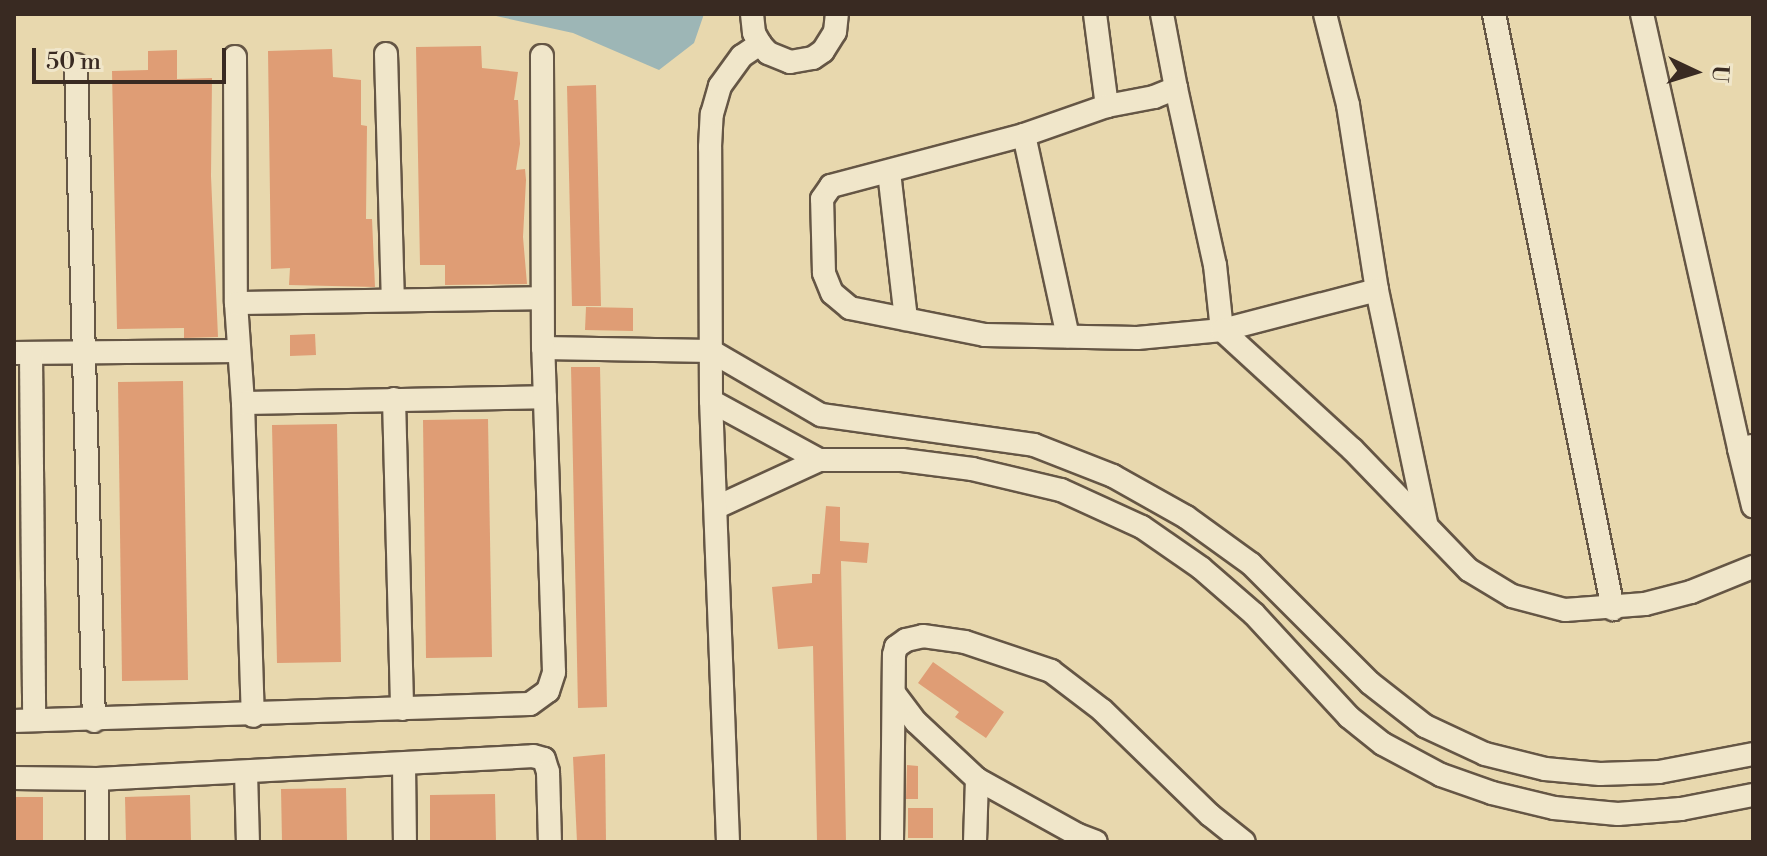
<!DOCTYPE html>
<style>
body{margin:0}
#map{position:relative;width:1767px;height:856px;overflow:hidden;background:#e8d8ae;font-family:"Libre Bodoni",serif}
div>[style]{position:absolute}
[style*='--x']{left:calc(var(--x)*1px);top:calc(var(--y)*1px);width:calc(var(--w)*1px);rotate:calc(var(--a)*1deg)}
.water>*{inset:0;background:#9db6b6}
.building>*{inset:0;background:#df9d75}
.roads{filter:drop-shadow(2px 0 #655645) drop-shadow(-2px 0 #655645) drop-shadow(0 2px #655645) drop-shadow(0 -2px #655645)}
.street>*{height:22px;margin:-11px;padding:0 11px;transform-origin:11px;border-radius:11px;background:#f0e6ca}
span{translate:-50% -50%;white-space:nowrap;text-align:center;line-height:1.15;-webkit-text-stroke:6px #f0e6ca;paint-order:stroke}
.frame{position:absolute;inset:0;border:16px solid #392a22;pointer-events:none}
.north{position:absolute;left:1655px;top:32px;width:80px;height:80px;-webkit-text-stroke:6px #f0e6ca;paint-order:stroke;rotate:94deg;font-size:22px;font-weight:700;line-height:32px;text-align:center;color:#392a22}
.north::after{content:'';display:block;margin:auto;width:28px;height:36px;background:#392a22;clip-path:polygon(50% 0,100% 100%,50% 72%,0 100%)}
.scale{position:absolute;left:32px;top:48px;width:194px;height:36px;box-sizing:border-box;border:4px solid #392a22;border-top:0;padding-left:10px;font-size:24px;line-height:28px;white-space:nowrap;color:#392a22;-webkit-text-stroke:6px #f0e6ca;paint-order:stroke}
</style>
<div id="map">
<div class="water">
<div style="clip-path:polygon(487px 14px,704px 14px,694px 43px,659px 70px,573px 33px)"></div>
</div>
<div class="building">
<div style="clip-path:polygon(481px 46px,482px 68px,518px 72px,514px 100px,518px 100px,520px 144px,516px 170px,525px 169px,526px 180px,523px 237px,527px 284px,445px 285px,445px 265px,420px 265px,416px 47px)"></div>
<div style="clip-path:polygon(332px 49px,333px 77px,361px 80px,361px 125px,367px 126px,366px 219px,372px 219px,375px 287px,289px 285px,290px 268px,271px 269px,268px 51px)"></div>
<div style="clip-path:polygon(177px 50px,177px 79px,212px 78px,211px 176px,218px 337px,184px 338px,184px 328px,117px 329px,112px 71px,148px 70px,148px 51px)"></div>
<div style="clip-path:polygon(596px 85px,601px 306px,572px 306px,567px 86px)"></div>
<div style="clip-path:polygon(586px 307px,633px 308px,633px 331px,585px 330px)"></div>
<div style="clip-path:polygon(315px 334px,316px 355px,290px 356px,290px 335px)"></div>
<div style="clip-path:polygon(571px 367px,600px 367px,607px 707px,578px 708px)"></div>
<div style="clip-path:polygon(183px 381px,188px 680px,122px 681px,118px 382px)"></div>
<div style="clip-path:polygon(488px 419px,492px 657px,426px 658px,423px 420px)"></div>
<div style="clip-path:polygon(337px 424px,341px 662px,277px 663px,272px 425px)"></div>
<div style="clip-path:polygon(826px 506px,840px 507px,840px 541px,869px 543px,867px 563px,841px 561px,846px 842px,817px 842px,813px 646px,778px 649px,772px 587px,812px 583px,812px 574px,820px 574px)"></div>
<div style="clip-path:polygon(933px 662px,1004px 712px,986px 738px,955px 717px,959px 712px,918px 683px)"></div>
<div style="clip-path:polygon(605px 754px,606px 842px,577px 842px,573px 757px)"></div>
<div style="clip-path:polygon(907px 765px,918px 766px,918px 799px,906px 799px)"></div>
<div style="clip-path:polygon(346px 788px,347px 842px,282px 842px,281px 789px)"></div>
<div style="clip-path:polygon(495px 794px,496px 842px,430px 842px,430px 795px)"></div>
<div style="clip-path:polygon(190px 795px,191px 842px,126px 842px,125px 797px)"></div>
<div style="clip-path:polygon(14px 797px,43px 797px,43px 842px,14px 842px)"></div>
<div style="clip-path:polygon(908px 808px,933px 808px,933px 838px,908px 838px)"></div>
</div>
<div class="roads">
<div class="street">
<div style="--x:752;--y:14;--w:19;--a:84"></div>
<div style="--x:754;--y:33;--w:13;--a:61"></div>
<div style="--x:760;--y:44;--w:12;--a:48"></div>
<div style="--x:768;--y:53;--w:24;--a:22"></div>
<div style="--x:790;--y:62;--w:23;--a:-10"></div>
<div style="--x:813;--y:58;--w:12;--a:-35"></div>
<div style="--x:823;--y:51;--w:22;--a:-58"></div>
<div style="--x:835;--y:32;--w:18;--a:-84"></div>
<div style="--x:1095;--y:14;--w:93;--a:82.6"></div>
<div style="--x:1162;--y:14;--w:75;--a:79.3"></div>
<div style="--x:1325;--y:14;--w:94;--a:75.8"></div>
<div style="--x:1348;--y:105;--w:187;--a:81.1"></div>
<div style="--x:1377;--y:290;--w:238;--a:78.1"></div>
<div style="--x:1494;--y:14;--w:607;--a:78.69"></div>
<div style="--x:1642;--y:14;--w:446;--a:77.4"></div>
<div style="--x:386;--y:54;--w:246;--a:88.4"></div>
<div style="--x:235;--y:57;--w:246;--a:89.8"></div>
<div style="--x:236;--y:303;--w:100;--a:86"></div>
<div style="--x:243;--y:403;--w:313;--a:88.2"></div>
<div style="--x:76;--y:65;--w:656;--a:88.43"></div>
<div style="--x:1024;--y:135;--w:206;--a:77.7"></div>
<div style="--x:889;--y:172;--w:148;--a:83.4"></div>
<div style="--x:1377;--y:290;--w:160;--a:165.5"></div>
<div style="--x:1222;--y:330;--w:85;--a:174.6"></div>
<div style="--x:1137;--y:338;--w:152;--a:-178.9"></div>
<div style="--x:985;--y:335;--w:138;--a:-168.7"></div>
<div style="--x:850;--y:308;--w:23;--a:-140"></div>
<div style="--x:832;--y:293;--w:22;--a:-112"></div>
<div style="--x:824;--y:273;--w:74;--a:-91.5"></div>
<div style="--x:822;--y:199;--w:16;--a:-55"></div>
<div style="--x:831;--y:186;--w:200;--a:-14.8"></div>
<div style="--x:1024;--y:135;--w:88;--a:-19.3"></div>
<div style="--x:1107;--y:106;--w:48;--a:-10.8"></div>
<div style="--x:1154;--y:97;--w:24;--a:-22"></div>
<div style="--x:1176;--y:88;--w:181;--a:77.6"></div>
<div style="--x:1215;--y:265;--w:65;--a:83.9"></div>
<div style="--x:1222;--y:330;--w:176;--a:42.5"></div>
<div style="--x:1352;--y:449;--w:168;--a:46"></div>
<div style="--x:1469;--y:570;--w:50;--a:31.2"></div>
<div style="--x:1512;--y:596;--w:55;--a:14.8"></div>
<div style="--x:1565;--y:610;--w:80;--a:-4.3"></div>
<div style="--x:1645;--y:604;--w:48;--a:-14.6"></div>
<div style="--x:1691;--y:592;--w:67;--a:-22"></div>
<div style="--x:236;--y:303;--w:306;--a:-0.9"></div>
<div style="--x:543;--y:348;--w:168;--a:1"></div>
<div style="--x:711;--y:351;--w:127;--a:30.2"></div>
<div style="--x:821;--y:415;--w:215;--a:8"></div>
<div style="--x:1034;--y:445;--w:85;--a:21.4"></div>
<div style="--x:1113;--y:476;--w:84;--a:29.3"></div>
<div style="--x:1186;--y:517;--w:80;--a:35.9"></div>
<div style="--x:1251;--y:564;--w:168;--a:45"></div>
<div style="--x:1370;--y:683;--w:70;--a:38"></div>
<div style="--x:1425;--y:726;--w:66;--a:25"></div>
<div style="--x:1485;--y:754;--w:62;--a:14"></div>
<div style="--x:1545;--y:769;--w:55;--a:5.2"></div>
<div style="--x:1600;--y:774;--w:59;--a:-1.9"></div>
<div style="--x:1659;--y:772;--w:96;--a:-10.8"></div>
<div style="--x:14;--y:353;--w:225;--a:-0.5"></div>
<div style="--x:31;--y:353;--w:367;--a:89.5"></div>
<div style="--x:394;--y:399;--w:310;--a:88.5"></div>
<div style="--x:711;--y:401;--w:123;--a:28.6"></div>
<div style="--x:243;--y:403;--w:302;--a:-1.1"></div>
<div style="--x:1752;--y:446;--w:13;--a:167"></div>
<div style="--x:1739;--y:449;--w:59;--a:76.2"></div>
<div style="--x:717;--y:507;--w:112;--a:-24.7"></div>
<div style="--x:819;--y:460;--w:83;--a:0"></div>
<div style="--x:902;--y:460;--w:71;--a:7.3"></div>
<div style="--x:972;--y:469;--w:91;--a:13.3"></div>
<div style="--x:1061;--y:490;--w:89;--a:24.6"></div>
<div style="--x:1142;--y:527;--w:72;--a:34.8"></div>
<div style="--x:1201;--y:568;--w:70;--a:41"></div>
<div style="--x:1254;--y:614;--w:140;--a:47.3"></div>
<div style="--x:1349;--y:717;--w:43;--a:38.5"></div>
<div style="--x:1383;--y:744;--w:66;--a:28.1"></div>
<div style="--x:1441;--y:775;--w:54;--a:19.4"></div>
<div style="--x:1492;--y:793;--w:64;--a:13.6"></div>
<div style="--x:1554;--y:808;--w:64;--a:5.4"></div>
<div style="--x:1618;--y:814;--w:63;--a:-4.5"></div>
<div style="--x:1681;--y:809;--w:73;--a:-11"></div>
<div style="--x:894;--y:693;--w:36;--a:53"></div>
<div style="--x:916;--y:722;--w:83;--a:43.1"></div>
<div style="--x:977;--y:779;--w:115;--a:29"></div>
<div style="--x:1078;--y:835;--w:19;--a:21"></div>
<div style="--x:14;--y:721;--w:516;--a:-1.89"></div>
<div style="--x:530;--y:704;--w:22;--a:-36"></div>
<div style="--x:548;--y:691;--w:20;--a:-72"></div>
<div style="--x:554;--y:672;--w:324;--a:-91.9"></div>
<div style="--x:543;--y:348;--w:292;--a:-90.2"></div>
<div style="--x:404;--y:764;--w:78;--a:89.3"></div>
<div style="--x:246;--y:772;--w:70;--a:88.4"></div>
<div style="--x:14;--y:778;--w:83;--a:0.7"></div>
<div style="--x:97;--y:779;--w:437;--a:-3"></div>
<div style="--x:533;--y:756;--w:11;--a:15"></div>
<div style="--x:544;--y:759;--w:14;--a:73"></div>
<div style="--x:548;--y:772;--w:70;--a:88.4"></div>
<div style="--x:97;--y:779;--w:63;--a:90"></div>
<div style="--x:728;--y:842;--w:441;--a:-92.2"></div>
<div style="--x:711;--y:401;--w:254;--a:-90.2"></div>
<div style="--x:710;--y:147;--w:33;--a:-87"></div>
<div style="--x:712;--y:114;--w:29;--a:-74"></div>
<div style="--x:720;--y:86;--w:37;--a:-54"></div>
<div style="--x:742;--y:56;--w:22;--a:-34"></div>
<div style="--x:892;--y:842;--w:187;--a:-89.4"></div>
<div style="--x:894;--y:655;--w:8;--a:-76"></div>
<div style="--x:896;--y:647;--w:12;--a:-35"></div>
<div style="--x:906;--y:640;--w:17;--a:-13"></div>
<div style="--x:923;--y:636;--w:42;--a:8.1"></div>
<div style="--x:965;--y:642;--w:91;--a:18.6"></div>
<div style="--x:1051;--y:671;--w:64;--a:37.4"></div>
<div style="--x:1102;--y:710;--w:151;--a:44.2"></div>
<div style="--x:1210;--y:815;--w:43;--a:38.5"></div>
<div style="--x:975;--y:842;--w:63;--a:-88.2"></div>
</div>
</div>
<div class="frame"></div>
<div class="north">U</div>
<div class="scale">50 m</div>
</div>
